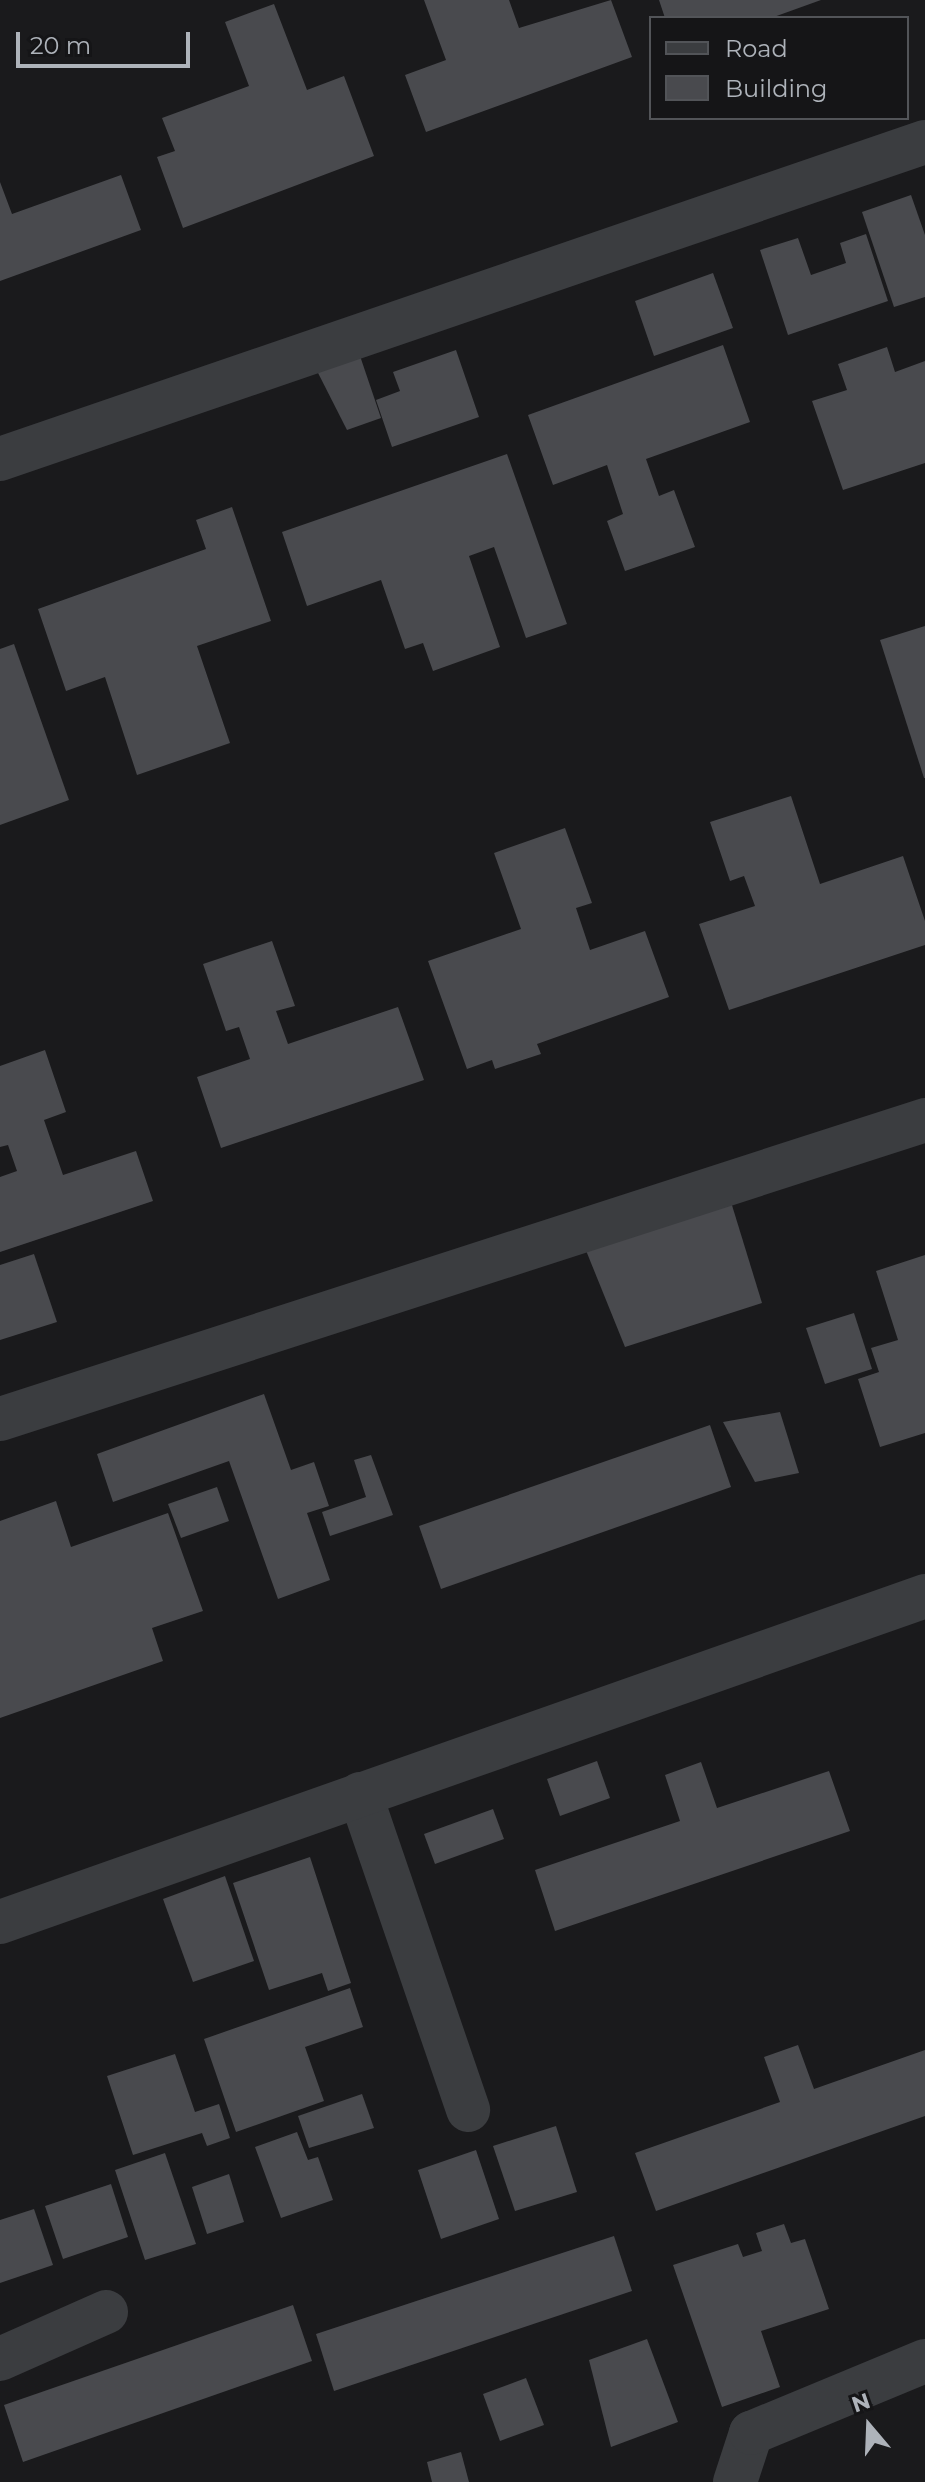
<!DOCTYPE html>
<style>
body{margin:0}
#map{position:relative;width:925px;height:2482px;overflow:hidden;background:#1a1a1c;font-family:Montserrat,sans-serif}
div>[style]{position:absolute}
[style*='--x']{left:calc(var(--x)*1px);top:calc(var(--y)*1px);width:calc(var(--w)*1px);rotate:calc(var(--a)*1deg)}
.building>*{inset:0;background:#494a4e}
.minor>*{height:44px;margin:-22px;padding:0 22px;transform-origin:22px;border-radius:22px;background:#3b3d40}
span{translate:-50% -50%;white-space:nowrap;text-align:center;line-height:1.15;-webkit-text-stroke:6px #151517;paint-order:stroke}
.legend{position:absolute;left:649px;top:16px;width:260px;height:104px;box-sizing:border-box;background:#151517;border:2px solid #525458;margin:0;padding:10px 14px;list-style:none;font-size:24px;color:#aeb3ba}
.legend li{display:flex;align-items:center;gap:16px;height:40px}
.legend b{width:40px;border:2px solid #525458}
.north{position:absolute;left:829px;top:2386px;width:80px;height:80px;-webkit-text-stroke:6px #151517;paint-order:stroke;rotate:341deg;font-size:22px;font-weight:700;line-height:32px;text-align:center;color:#aeb3ba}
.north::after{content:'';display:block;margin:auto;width:28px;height:36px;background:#aeb3ba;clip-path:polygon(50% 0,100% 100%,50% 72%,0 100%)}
.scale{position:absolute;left:16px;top:32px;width:174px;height:36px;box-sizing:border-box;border:4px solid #aeb3ba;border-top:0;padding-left:10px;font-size:24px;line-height:28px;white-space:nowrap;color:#aeb3ba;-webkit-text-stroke:6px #151517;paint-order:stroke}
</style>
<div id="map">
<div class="building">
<div style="clip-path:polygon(424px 0,509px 0,519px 28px,611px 0,632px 57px,426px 132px,405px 75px,446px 60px)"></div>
<div style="clip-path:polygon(659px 0,821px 0,771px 18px,665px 18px)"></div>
<div style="clip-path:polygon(274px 4px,307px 90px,344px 76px,374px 156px,183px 228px,157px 157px,175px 151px,162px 118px,249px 86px,225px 22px)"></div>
<div style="clip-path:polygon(121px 175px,141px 230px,0 281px,0 182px,12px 214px)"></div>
<div style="clip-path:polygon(911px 195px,925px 235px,925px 297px,894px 307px,862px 212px)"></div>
<div style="clip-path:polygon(866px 234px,888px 301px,788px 335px,760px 250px,798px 238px,811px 275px,846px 263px,840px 243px)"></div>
<div style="clip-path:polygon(713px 273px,733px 328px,654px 356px,635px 301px)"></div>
<div style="clip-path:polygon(723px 345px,750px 422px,646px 459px,659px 496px,674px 490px,695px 547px,625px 571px,607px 521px,623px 514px,607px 465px,553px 485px,528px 415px)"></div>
<div style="clip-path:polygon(887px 347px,895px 372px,925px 361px,925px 463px,843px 490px,812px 401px,847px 390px,838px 364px)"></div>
<div style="clip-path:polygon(358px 350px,381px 418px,347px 430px,314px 365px)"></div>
<div style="clip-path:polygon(456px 350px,479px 417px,392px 447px,376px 400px,400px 391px,393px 372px)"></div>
<div style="clip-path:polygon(507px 454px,567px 624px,526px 638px,494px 547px,469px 556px,500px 647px,433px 671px,423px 643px,405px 649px,381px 580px,307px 606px,282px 532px)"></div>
<div style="clip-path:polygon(232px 507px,271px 621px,197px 646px,230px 743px,137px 775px,105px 677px,66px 691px,38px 609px,206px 549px,196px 520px)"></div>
<div style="clip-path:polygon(925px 626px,925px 778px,924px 778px,880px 640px)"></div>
<div style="clip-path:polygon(14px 644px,69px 800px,0 825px,0 649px)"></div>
<div style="clip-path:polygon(791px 796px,820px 884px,903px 856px,925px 921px,925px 945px,729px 1010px,699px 924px,755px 906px,744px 876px,730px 881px,710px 822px)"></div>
<div style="clip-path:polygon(565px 828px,592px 903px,576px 908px,590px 950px,645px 931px,669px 997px,537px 1044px,541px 1054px,495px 1069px,492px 1060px,467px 1069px,428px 961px,521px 929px,494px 853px)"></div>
<div style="clip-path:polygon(272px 941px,295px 1006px,276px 1011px,288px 1044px,398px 1007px,424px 1080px,221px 1148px,197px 1077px,250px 1059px,239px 1027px,226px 1031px,203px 964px)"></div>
<div style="clip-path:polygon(45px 1050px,66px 1112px,44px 1120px,63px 1175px,136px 1151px,153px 1201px,0 1252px,0 1177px,17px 1171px,8px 1145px,0 1147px,0 1066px)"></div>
<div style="clip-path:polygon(731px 1202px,762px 1303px,625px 1347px,585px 1248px)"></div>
<div style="clip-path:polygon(34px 1254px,57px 1322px,0 1340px,0 1265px)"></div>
<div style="clip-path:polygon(925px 1255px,925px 1433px,880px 1447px,858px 1379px,879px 1372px,871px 1348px,898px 1340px,876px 1271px)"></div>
<div style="clip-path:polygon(854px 1313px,872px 1369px,825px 1384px,806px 1328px)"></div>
<div style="clip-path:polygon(264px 1394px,291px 1470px,314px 1462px,329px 1506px,307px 1513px,330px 1580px,278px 1599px,229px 1461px,113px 1502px,97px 1454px)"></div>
<div style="clip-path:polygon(780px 1412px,799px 1473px,755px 1482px,723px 1422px)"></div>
<div style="clip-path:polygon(710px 1425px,731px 1487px,441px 1589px,419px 1526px)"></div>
<div style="clip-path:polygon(371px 1455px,393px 1515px,330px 1536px,322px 1512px,366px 1497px,354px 1460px)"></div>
<div style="clip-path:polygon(217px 1487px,229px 1521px,181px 1538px,168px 1504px)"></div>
<div style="clip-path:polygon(56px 1501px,71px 1547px,168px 1513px,203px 1611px,152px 1628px,163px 1661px,0 1718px,0 1521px)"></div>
<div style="clip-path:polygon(597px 1761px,610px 1798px,560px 1816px,547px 1779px)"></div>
<div style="clip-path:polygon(701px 1762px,717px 1808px,829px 1771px,850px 1831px,555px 1931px,535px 1870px,680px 1821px,665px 1775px)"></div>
<div style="clip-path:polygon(493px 1809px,504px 1839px,435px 1864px,424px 1834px)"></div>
<div style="clip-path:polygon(310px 1857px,351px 1983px,328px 1991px,322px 1973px,269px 1990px,233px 1883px)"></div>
<div style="clip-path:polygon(225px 1876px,254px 1961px,193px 1982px,163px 1899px)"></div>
<div style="clip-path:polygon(350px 1988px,363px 2027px,305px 2047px,324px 2101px,236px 2132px,204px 2039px)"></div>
<div style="clip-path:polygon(798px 2045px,814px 2089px,925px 2050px,925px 2116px,656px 2211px,635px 2153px,780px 2102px,764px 2057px)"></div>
<div style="clip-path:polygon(175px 2054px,195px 2112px,219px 2104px,230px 2138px,207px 2146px,202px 2133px,133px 2155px,107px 2076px)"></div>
<div style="clip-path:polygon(362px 2094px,374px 2128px,309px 2148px,298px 2116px)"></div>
<div style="clip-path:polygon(556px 2126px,577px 2192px,515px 2211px,493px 2146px)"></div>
<div style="clip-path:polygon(297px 2132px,308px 2160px,318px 2157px,333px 2200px,281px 2218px,255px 2147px)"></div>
<div style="clip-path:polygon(476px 2150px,499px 2219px,441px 2239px,418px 2170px)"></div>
<div style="clip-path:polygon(165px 2153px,196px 2244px,145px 2260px,115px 2170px)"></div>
<div style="clip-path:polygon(229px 2174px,244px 2222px,207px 2234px,192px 2187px)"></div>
<div style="clip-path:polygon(111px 2184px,128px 2237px,63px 2259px,45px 2206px)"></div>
<div style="clip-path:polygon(34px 2209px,53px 2265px,0 2283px,0 2220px)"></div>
<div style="clip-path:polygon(784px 2224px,791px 2243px,805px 2239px,829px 2309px,761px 2331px,780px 2387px,722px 2407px,673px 2265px,738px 2244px,743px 2257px,762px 2251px,756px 2233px)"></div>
<div style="clip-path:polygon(614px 2236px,632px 2291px,334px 2391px,316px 2334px)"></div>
<div style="clip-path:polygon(293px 2305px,312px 2361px,23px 2462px,4px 2405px)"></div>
<div style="clip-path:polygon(647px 2339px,678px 2422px,611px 2447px,589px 2360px)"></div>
<div style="clip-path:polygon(526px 2378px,544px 2425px,500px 2441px,483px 2394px)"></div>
<div style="clip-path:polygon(461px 2452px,469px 2482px,432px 2482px,427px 2462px)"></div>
</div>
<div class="minor">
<div style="--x:0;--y:459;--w:978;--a:-18.92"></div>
<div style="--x:0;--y:1419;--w:972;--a:-17.91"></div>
<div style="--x:360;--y:1794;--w:334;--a:71.1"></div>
<div style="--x:0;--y:1922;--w:981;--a:-19.41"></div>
<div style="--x:0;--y:2359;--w:116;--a:-23.9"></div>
<div style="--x:735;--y:2482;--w:52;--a:-71.9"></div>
<div style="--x:751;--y:2433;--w:188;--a:-22.5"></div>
</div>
<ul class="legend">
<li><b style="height:10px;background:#3b3d40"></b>Road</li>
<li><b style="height:22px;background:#494a4e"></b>Building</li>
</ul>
<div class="north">N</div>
<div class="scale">20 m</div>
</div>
